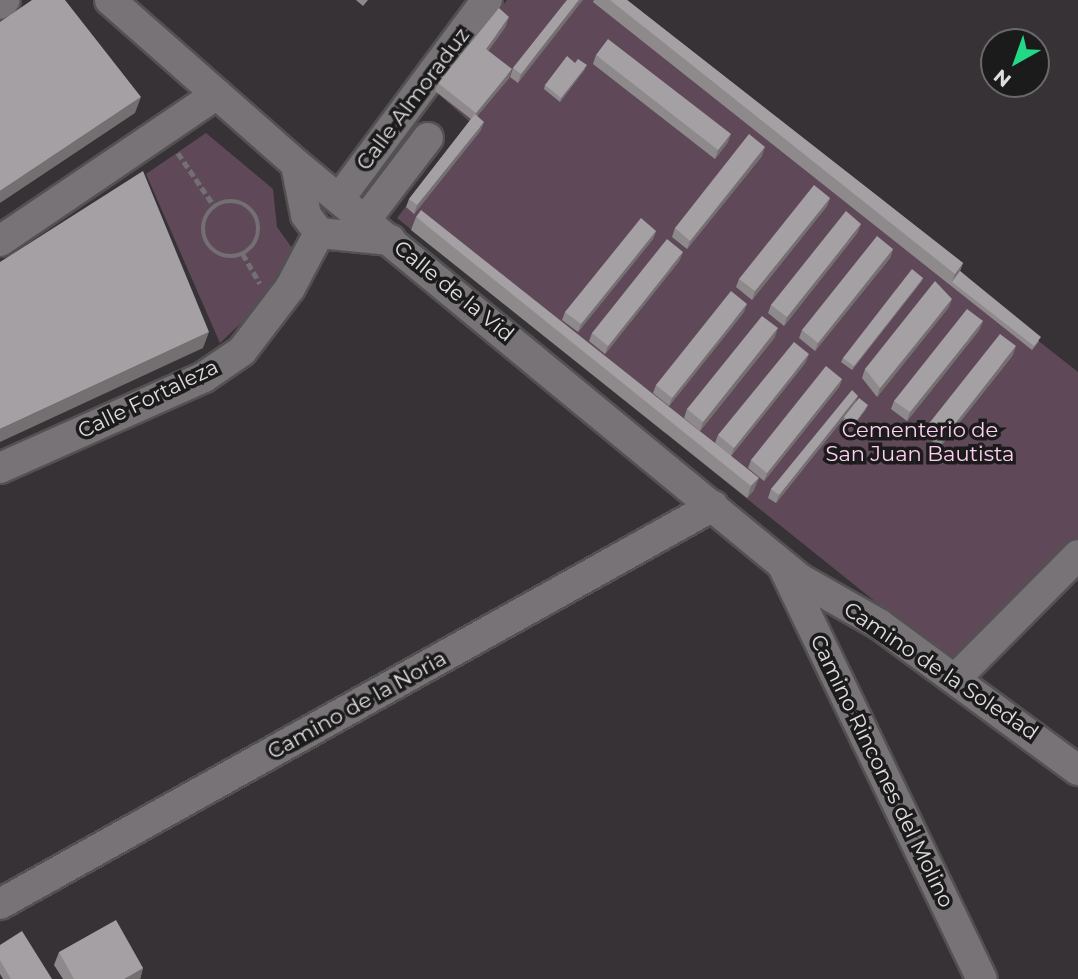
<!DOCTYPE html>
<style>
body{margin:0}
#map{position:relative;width:1078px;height:979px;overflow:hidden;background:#363235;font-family:Montserrat,sans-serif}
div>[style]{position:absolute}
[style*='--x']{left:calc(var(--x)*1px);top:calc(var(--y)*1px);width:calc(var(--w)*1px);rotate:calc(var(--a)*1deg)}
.green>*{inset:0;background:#5f4959}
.path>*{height:4.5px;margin-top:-2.25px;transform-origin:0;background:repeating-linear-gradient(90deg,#736f72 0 7px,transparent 0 10.5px)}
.path>.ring{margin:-2.25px;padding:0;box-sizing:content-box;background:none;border:4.5px solid #736f72;border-radius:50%}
.roads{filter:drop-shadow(2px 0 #545153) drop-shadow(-2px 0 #545153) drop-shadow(0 2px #545153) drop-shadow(0 -2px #545153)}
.minor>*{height:30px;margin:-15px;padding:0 15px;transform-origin:15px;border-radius:15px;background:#777376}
.wall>*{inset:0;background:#8e8a8c}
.shaded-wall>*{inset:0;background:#747072}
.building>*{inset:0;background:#a5a0a3}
span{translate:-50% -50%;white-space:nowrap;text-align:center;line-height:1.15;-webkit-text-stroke:7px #1c1b1c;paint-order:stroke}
.street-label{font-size:21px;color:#e0dddf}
.park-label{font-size:21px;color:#ffcef1}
.north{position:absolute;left:980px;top:28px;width:70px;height:70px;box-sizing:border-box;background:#1c1b1c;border:2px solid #6a696a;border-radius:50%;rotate:220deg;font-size:19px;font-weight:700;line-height:28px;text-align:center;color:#e0dddf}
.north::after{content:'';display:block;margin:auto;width:24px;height:32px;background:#23d886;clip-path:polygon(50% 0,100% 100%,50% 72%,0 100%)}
</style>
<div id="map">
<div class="green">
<div style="clip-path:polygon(507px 0,605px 0,1078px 372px,1078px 543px,958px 668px,397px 218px,471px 123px,435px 91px)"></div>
<div style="clip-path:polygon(206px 133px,273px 189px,277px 227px,295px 252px,257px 308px,220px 343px,146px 174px)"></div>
</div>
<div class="path">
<div style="--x:178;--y:153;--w:65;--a:55.6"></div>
<div class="ring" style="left:203px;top:201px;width:51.5px;height:51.5px"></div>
<div style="--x:243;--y:254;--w:34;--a:60"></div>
</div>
<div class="roads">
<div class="minor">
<div style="--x:110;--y:0;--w:248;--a:41.4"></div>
<div style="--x:296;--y:164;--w:653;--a:39.47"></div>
<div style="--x:800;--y:579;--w:91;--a:29.7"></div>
<div style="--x:879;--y:624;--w:247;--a:36.3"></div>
<div style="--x:0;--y:4;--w:6;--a:-39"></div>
<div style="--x:296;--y:164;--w:52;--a:78.9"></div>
<div style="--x:306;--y:215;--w:22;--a:54"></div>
<div style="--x:319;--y:233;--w:72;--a:5.6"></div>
<div style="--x:339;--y:199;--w:248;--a:-53.4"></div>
<div style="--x:354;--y:235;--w:122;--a:-52.7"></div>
<div style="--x:0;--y:241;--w:262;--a:-34.1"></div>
<div style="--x:0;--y:468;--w:223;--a:-24"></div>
<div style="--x:204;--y:377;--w:46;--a:-34.4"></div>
<div style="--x:242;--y:351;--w:79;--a:-52.7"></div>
<div style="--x:290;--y:288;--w:62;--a:-62.2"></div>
<div style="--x:783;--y:566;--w:458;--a:64.3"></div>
<div style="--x:956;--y:678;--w:173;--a:-45.2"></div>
<div style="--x:0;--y:904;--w:817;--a:-29.17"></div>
</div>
</div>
<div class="wall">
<div style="clip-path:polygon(356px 0,368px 0,363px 6px)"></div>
<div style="clip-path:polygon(567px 0,518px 83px,510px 77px,513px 68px)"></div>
<div style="clip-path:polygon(594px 0,627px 0,963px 263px,960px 271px,1039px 341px,1032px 350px,593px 2px)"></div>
<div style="clip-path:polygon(506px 26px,488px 51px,509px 78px,477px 116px,481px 130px,414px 214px,406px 207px,409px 199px,471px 119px,435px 91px,438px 83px)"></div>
<div style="clip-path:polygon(596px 55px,728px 142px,715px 159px,593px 64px)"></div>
<div style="clip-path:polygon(575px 63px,585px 69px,560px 102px,544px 89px,545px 85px)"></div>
<div style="clip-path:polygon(762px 156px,687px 249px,672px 237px,675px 228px)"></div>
<div style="clip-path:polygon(830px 198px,827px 206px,752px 300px,736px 287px,739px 279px)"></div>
<div style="clip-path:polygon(416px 217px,715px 443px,718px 435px,806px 362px,731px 456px,754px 490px,747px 498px,411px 230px)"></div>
<div style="clip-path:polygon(656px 231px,653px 239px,578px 332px,562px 320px,565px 312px)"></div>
<div style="clip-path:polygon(858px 232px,784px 326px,768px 313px,771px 305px)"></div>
<div style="clip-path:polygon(893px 249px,890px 258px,815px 351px,799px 338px,802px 330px)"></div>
<div style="clip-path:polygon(680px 260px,605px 354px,589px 341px,592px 333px)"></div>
<div style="clip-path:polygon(923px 278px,921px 282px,852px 370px,841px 362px,843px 358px)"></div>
<div style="clip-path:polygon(949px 307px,877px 397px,862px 378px,865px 369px)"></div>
<div style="clip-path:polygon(744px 312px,669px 406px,653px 393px,656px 385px)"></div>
<div style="clip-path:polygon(980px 329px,907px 421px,891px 409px,894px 401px)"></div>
<div style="clip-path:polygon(775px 337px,700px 431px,684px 418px,687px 409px)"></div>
<div style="clip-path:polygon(1013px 355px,940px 447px,924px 435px,927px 426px)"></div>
<div style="clip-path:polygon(842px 379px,839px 387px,764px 481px,748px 468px,751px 460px)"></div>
<div style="clip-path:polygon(856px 402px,866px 409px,852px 428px,843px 421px,844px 418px,776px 503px,768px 498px,771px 489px)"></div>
<div style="clip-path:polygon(0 945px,52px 979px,3px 979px,0 974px)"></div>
<div style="clip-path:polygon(59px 952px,143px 968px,140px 979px,63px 979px,54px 965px)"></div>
</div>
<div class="shaded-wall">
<div style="clip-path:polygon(579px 0,583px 0,518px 83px,521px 74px)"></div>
<div style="clip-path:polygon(509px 17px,506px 26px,483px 58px,486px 49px)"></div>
<div style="clip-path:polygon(587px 65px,585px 69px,560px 102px,561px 98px)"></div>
<div style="clip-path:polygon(512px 69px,509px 78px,473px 121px,476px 113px)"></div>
<div style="clip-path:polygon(141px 97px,135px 113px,0 203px,0 191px)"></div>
<div style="clip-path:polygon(484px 122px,481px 130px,414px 214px,417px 205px)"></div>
<div style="clip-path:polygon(731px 134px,728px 142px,715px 159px,718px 150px)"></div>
<div style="clip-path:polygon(765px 147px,762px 156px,687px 249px,690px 241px)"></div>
<div style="clip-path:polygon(830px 198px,827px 206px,752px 300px,755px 291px)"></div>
<div style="clip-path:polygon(861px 224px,858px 232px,784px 326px,787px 317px)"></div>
<div style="clip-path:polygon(656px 231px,653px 239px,578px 332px,581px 324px)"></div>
<div style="clip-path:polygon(893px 249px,890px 258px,815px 351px,818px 343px)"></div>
<div style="clip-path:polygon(683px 252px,680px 260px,605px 354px,608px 346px)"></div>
<div style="clip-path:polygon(963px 263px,958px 275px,952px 282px,955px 274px)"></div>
<div style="clip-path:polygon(923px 278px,921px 282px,852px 370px,854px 366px)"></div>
<div style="clip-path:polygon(952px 299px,949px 307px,877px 397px,880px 388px)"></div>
<div style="clip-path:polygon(747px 304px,744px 312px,669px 406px,672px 398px)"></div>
<div style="clip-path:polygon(983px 321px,980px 329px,907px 421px,910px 412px)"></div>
<div style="clip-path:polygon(778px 328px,775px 337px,700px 431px,703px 422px)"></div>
<div style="clip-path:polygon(209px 332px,203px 348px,0 442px,0 429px)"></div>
<div style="clip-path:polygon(1016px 346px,1013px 355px,940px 447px,943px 439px)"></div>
<div style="clip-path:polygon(809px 354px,806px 362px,731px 456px,734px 448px)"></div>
<div style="clip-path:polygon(842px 379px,839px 387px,764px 481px,767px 473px)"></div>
<div style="clip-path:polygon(858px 396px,855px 404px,776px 503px,779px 495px)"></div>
<div style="clip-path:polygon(868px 405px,866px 409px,852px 428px,854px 424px)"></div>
<div style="clip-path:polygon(759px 478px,754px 490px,747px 498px,751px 486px)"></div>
<div style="clip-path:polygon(143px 968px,140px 979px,124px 979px)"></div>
</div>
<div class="building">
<div style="clip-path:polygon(32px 0,65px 0,141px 97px,0 191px,0 22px)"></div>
<div style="clip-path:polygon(567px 0,579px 0,521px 74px,513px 68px)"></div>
<div style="clip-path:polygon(610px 0,627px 0,963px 263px,955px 274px)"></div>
<div style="clip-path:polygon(499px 8px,509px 17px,486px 49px,512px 69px,476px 113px,438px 83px)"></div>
<div style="clip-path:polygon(608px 39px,731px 134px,718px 150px,596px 55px)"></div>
<div style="clip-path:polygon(567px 56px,575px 63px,578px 59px,587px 65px,561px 98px,545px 85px)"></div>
<div style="clip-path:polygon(475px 114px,484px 122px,417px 205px,409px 199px)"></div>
<div style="clip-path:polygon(749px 134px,765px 147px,690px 241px,675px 228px)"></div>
<div style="clip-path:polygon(143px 171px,209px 332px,0 429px,0 262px)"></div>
<div style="clip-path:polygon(814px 185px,830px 198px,755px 291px,739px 279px)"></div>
<div style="clip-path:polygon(421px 210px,759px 478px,751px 486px,416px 217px)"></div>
<div style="clip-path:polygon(846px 211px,861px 224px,787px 317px,771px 305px)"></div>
<div style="clip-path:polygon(641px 218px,656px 231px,581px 324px,565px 312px)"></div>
<div style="clip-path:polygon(877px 236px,893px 249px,818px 343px,802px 330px)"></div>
<div style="clip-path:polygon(667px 239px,683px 252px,608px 346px,592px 333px)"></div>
<div style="clip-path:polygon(912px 269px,923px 278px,854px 366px,843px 358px)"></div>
<div style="clip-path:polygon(960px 271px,1041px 337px,1034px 346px,952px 282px)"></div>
<div style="clip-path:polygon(935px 281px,952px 299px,880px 388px,865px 369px)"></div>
<div style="clip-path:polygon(731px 291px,747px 304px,672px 398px,656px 385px)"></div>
<div style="clip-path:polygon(967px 309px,983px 321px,910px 412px,894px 401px)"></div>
<div style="clip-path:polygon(762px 316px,778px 328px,703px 422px,687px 409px)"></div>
<div style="clip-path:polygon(1000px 334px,1016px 346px,943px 439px,927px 426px)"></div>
<div style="clip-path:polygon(794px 342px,809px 354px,734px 448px,718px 435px)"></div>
<div style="clip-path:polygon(826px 366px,842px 379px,767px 473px,751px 460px)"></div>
<div style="clip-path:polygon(852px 390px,858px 396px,779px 495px,771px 489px)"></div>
<div style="clip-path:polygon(859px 398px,868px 405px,854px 424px,844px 417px)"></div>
<div style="clip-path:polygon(116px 920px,143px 968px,124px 979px,74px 979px,59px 952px)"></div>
<div style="clip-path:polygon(22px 931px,52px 979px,11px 979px,0 960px,0 945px)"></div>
</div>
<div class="street-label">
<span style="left:413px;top:99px;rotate:-53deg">Calle Almoraduz</span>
<span style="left:454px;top:291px;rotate:39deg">Calle de la Vid</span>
<span style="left:148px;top:399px;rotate:-26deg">Calle Fortaleza</span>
<span style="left:941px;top:671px;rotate:34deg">Camino de la Soledad</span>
<span style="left:357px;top:705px;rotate:-29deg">Camino de la Noria</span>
<span style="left:882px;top:771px;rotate:64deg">Camino Rincones del Molino</span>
</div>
<div class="park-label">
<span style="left:920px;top:442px">Cementerio de<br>San Juan Bautista</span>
</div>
<div class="north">N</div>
</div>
